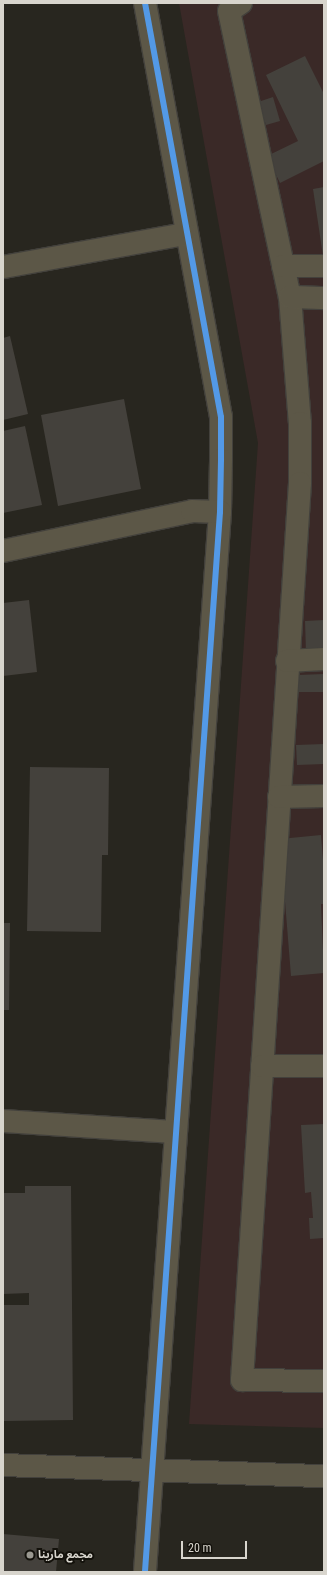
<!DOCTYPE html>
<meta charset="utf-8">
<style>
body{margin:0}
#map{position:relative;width:327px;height:1575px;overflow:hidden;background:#28261f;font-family:"Roboto Condensed","Noto Sans Arabic",sans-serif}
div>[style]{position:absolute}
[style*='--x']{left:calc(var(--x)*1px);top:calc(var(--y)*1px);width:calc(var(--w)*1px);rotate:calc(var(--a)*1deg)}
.commercial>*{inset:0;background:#3a2927}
.building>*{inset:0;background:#44413c}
.roads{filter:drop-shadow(1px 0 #43413c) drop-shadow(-1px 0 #43413c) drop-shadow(0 1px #43413c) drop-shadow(0 -1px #43413c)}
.minor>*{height:22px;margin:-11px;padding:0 11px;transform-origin:11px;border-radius:11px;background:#5c5747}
.cycleway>*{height:6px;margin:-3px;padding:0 3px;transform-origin:3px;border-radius:3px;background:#5399e6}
.dots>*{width:11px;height:11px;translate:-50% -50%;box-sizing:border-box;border:2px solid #13110b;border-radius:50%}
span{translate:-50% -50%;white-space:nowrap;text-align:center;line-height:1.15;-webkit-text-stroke:4px #13110b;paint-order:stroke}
.poi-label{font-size:11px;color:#d8d5cd;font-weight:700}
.left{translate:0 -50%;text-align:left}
.frame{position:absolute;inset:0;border:4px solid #d8d5cd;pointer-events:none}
.scale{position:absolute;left:181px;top:1541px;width:66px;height:18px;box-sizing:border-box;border:2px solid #d8d5cd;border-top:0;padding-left:5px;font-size:12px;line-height:14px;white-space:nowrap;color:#d8d5cd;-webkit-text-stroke:3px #13110b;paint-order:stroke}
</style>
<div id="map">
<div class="commercial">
<div style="clip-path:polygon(179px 3px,324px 3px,324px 1428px,189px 1424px,258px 443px)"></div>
</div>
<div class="building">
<div style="clip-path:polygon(305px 56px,324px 94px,324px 161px,280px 183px,267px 156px,298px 141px,266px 75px)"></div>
<div style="clip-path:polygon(273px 97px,280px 121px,266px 125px,258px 102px)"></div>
<div style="clip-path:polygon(324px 187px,324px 256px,323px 256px,313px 189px)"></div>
<div style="clip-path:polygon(10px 336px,28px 414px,3px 420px,3px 338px)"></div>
<div style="clip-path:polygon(124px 399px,141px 489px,58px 506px,41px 415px)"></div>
<div style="clip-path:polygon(25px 426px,42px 505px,3px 513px,3px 431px)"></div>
<div style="clip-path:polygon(29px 600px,37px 672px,3px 676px,3px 603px)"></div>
<div style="clip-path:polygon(324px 620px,324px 651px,306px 652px,305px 621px)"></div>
<div style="clip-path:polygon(324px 674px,324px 692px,298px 692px,298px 675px)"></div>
<div style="clip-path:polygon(324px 744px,324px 764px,297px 765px,296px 745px)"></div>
<div style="clip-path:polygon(30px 767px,109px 768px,108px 855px,102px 855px,101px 932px,27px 931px)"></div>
<div style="clip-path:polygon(321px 835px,324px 872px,324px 904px,321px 904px,324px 973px,291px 976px,280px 839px)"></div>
<div style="clip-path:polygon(3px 923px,10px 923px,9px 1010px,3px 1010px)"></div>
<div style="clip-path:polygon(324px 1124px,324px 1238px,310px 1239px,309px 1218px,313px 1218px,311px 1192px,305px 1193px,301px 1125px)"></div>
<div style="clip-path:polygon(25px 1186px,71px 1186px,73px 1420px,3px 1421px,3px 1305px,29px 1305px,29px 1293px,3px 1294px,3px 1193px,25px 1193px)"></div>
<div style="clip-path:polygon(3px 1534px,59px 1539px,56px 1572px,3px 1572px)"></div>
</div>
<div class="roads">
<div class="minor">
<div style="--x:145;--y:3;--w:421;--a:79.6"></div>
<div style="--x:221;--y:417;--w:43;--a:90"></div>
<div style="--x:221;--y:460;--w:52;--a:91.1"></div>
<div style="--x:220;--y:512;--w:1063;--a:94.05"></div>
<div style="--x:241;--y:3;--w:14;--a:146"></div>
<div style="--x:229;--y:11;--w:292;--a:78"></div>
<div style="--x:290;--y:297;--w:126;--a:85.5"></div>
<div style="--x:300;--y:423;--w:60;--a:90"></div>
<div style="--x:300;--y:483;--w:899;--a:93.7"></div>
<div style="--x:242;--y:1380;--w:82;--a:0.7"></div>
<div style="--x:283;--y:266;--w:41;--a:0"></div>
<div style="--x:3;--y:267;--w:185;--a:-10.3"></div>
<div style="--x:290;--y:297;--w:34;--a:2"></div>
<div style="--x:3;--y:551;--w:193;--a:-11.9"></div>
<div style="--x:192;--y:511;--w:28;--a:2"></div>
<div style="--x:287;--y:661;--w:37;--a:-3"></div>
<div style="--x:279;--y:797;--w:45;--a:-1.3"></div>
<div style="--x:262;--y:1066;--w:62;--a:0"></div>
<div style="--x:3;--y:1121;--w:172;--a:3.7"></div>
<div style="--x:3;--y:1465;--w:321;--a:2"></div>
</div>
</div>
<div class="cycleway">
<div style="--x:145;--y:3;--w:421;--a:79.6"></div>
<div style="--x:221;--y:417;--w:43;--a:90"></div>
<div style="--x:221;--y:460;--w:52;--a:91.1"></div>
<div style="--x:220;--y:512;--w:1063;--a:94.05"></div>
</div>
<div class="dots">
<div style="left:30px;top:1555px;background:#9a9890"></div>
</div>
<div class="poi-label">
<span class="left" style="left:38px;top:1555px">مجمع مارينا</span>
</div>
<div class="frame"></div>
<div class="scale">20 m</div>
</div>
